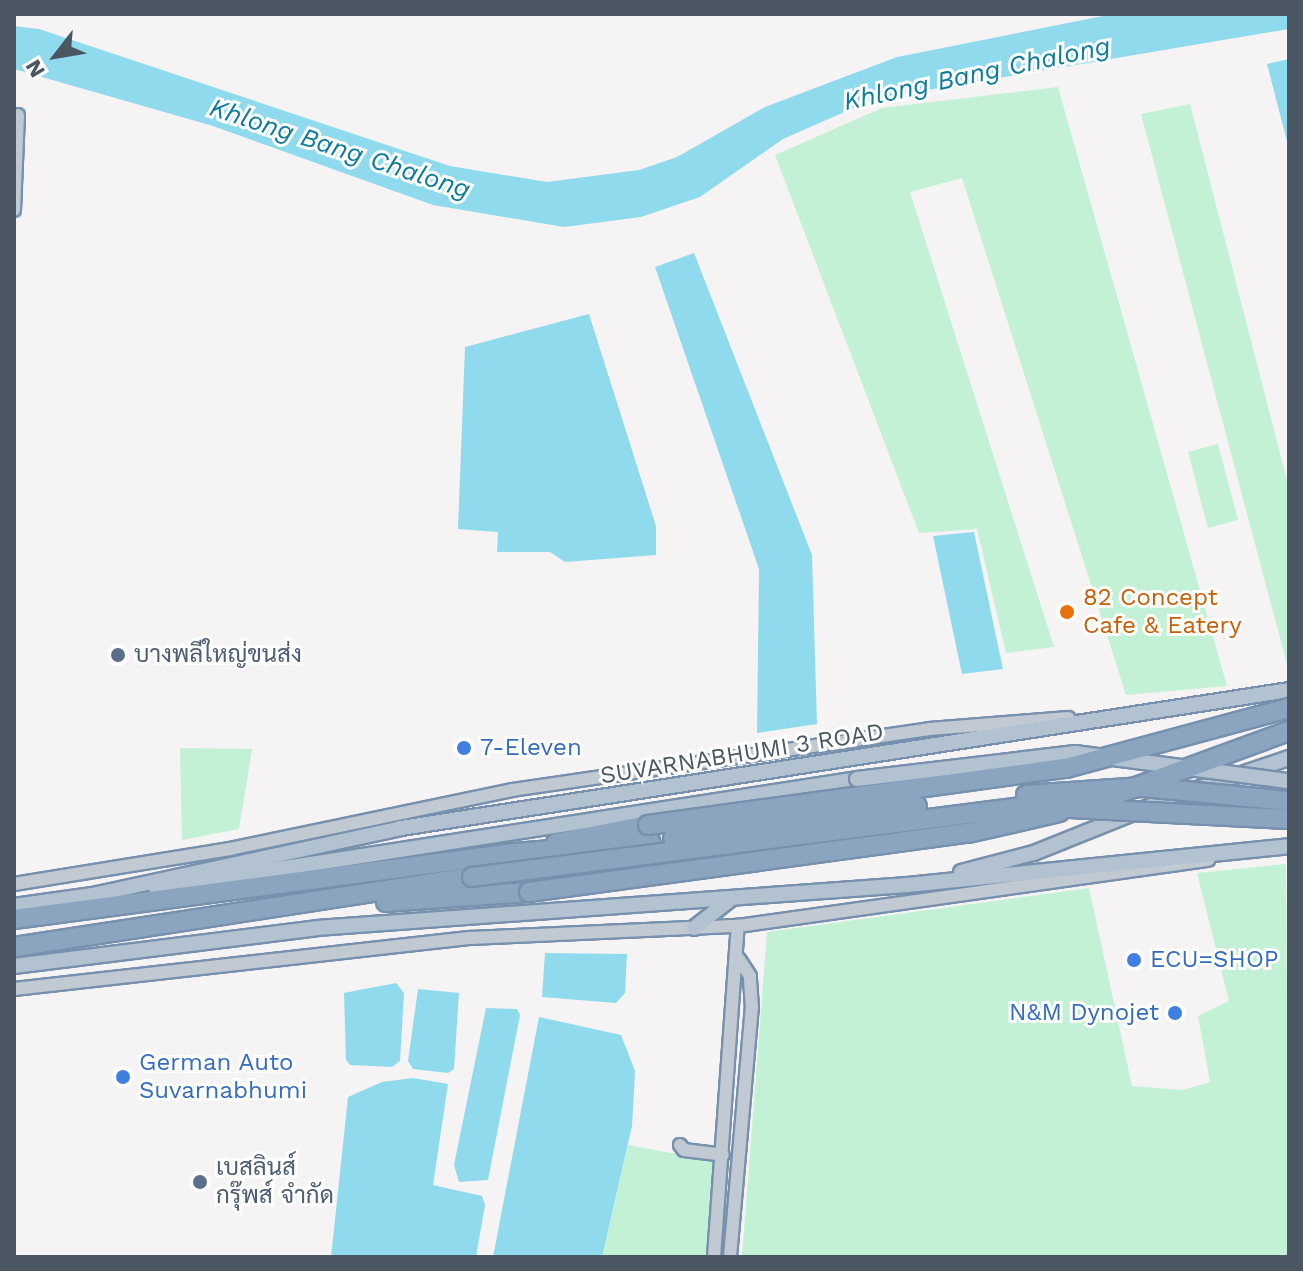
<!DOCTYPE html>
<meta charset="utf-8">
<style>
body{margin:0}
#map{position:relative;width:1303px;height:1271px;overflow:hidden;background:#f5f3f3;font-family:"Work Sans",Sarabun,sans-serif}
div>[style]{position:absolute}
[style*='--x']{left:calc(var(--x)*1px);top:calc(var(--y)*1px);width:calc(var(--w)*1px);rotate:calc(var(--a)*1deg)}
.green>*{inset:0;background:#c3f1d5}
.water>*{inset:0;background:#90daee}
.roads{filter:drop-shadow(2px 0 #7690ad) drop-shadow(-2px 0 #7690ad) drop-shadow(0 2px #7690ad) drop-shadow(0 -2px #7690ad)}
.minor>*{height:12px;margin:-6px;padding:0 6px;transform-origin:6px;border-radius:6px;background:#c1cad2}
.major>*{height:14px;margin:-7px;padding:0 7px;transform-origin:7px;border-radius:7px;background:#b3c2d1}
.highway>*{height:18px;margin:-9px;padding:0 9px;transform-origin:9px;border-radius:9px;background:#8ba5c1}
.bridges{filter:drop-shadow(2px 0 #7690ad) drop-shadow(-2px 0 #7690ad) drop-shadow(0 2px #7690ad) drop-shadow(0 -2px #7690ad)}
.major-bridge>*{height:14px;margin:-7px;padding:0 7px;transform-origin:7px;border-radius:7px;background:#b3c2d1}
.highway-bridge>*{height:18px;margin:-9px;padding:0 9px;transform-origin:9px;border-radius:9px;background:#8ba5c1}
.dots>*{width:22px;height:22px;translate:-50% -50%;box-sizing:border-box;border:4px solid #fff;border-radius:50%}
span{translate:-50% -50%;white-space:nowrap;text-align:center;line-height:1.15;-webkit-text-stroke:6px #fff;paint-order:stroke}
.food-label{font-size:24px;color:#c56008}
.left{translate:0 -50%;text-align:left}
.service-label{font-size:24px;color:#4e5e75}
.shop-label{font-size:24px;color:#366cbe}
.right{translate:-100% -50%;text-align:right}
.street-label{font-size:24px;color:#4a5661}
.water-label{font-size:26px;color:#0c7c9b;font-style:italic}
.frame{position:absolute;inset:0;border:16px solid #4a5661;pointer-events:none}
.north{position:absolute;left:16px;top:16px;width:80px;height:80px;-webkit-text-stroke:6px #fff;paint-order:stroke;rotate:239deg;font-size:22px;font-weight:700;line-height:32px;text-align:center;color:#4a5661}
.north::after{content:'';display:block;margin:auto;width:28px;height:36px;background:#4a5661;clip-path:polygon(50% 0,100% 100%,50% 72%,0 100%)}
</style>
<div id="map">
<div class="green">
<div style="clip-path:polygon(1058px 87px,1227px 686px,1126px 695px,962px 178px,910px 192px,1054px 647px,1006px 653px,977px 529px,919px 533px,775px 155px,882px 108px)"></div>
<div style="clip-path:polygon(1190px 104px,1289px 488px,1289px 672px,1141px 114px)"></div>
<div style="clip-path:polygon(1218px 444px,1238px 520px,1208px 528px,1188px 452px)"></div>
<div style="clip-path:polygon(180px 748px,252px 749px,239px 829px,182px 840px)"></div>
<div style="clip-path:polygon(1286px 864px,1289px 1257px,742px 1257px,767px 932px,1089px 888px,1132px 1086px,1183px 1090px,1210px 1082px,1198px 1016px,1229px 1001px,1197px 873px)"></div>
<div style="clip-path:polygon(628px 1145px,714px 1161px,709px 1257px,602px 1257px)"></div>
</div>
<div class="water">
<div style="clip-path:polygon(1113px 14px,1289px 14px,1289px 29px,874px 99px,783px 139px,700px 197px,641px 217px,564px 227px,433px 205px,213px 126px,14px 69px,14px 26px,39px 29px,450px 166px,547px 182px,639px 170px,677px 157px,765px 107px,897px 57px)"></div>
<div style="clip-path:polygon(1289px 59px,1289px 149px,1267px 64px)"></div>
<div style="clip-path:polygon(694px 253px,812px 555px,817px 724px,757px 733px,759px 569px,655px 267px)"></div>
<div style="clip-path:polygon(589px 314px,656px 526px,656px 555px,565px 562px,550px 552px,497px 552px,498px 532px,458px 529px,465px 347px)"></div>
<div style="clip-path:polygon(974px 532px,1003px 669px,962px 674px,933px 536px)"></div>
<div style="clip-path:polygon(545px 953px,627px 954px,625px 993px,616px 1003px,542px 997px)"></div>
<div style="clip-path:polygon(396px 983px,404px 993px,400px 1061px,392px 1067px,350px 1065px,346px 1060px,344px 993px)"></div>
<div style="clip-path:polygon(418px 989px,459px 993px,454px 1069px,448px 1073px,413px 1069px,408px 1061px)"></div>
<div style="clip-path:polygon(486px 1008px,517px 1009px,520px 1015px,488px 1180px,459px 1182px,454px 1165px)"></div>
<div style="clip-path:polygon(539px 1017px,621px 1035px,635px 1071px,632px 1126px,602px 1257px,493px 1257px)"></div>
<div style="clip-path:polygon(413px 1078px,448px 1084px,433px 1185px,482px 1196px,485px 1205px,476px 1257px,331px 1257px,348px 1097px,382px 1082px)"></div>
</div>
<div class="roads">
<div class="minor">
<div style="--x:14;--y:210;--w:95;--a:-87.6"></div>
<div style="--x:14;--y:884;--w:219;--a:-9.2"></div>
<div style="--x:230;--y:849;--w:288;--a:-11.8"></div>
<div style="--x:512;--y:790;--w:421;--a:-8.3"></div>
<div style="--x:929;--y:729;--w:140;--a:-4.5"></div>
<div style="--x:14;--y:989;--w:460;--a:-6.4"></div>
<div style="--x:471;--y:938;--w:267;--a:-2.6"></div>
<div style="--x:738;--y:926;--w:475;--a:-8"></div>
<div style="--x:680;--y:1145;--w:6;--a:51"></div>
<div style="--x:684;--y:1150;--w:39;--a:7"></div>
<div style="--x:714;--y:1257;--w:332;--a:-85.9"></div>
<div style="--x:730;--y:1257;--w:250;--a:-85"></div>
<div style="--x:752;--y:1008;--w:32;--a:-94"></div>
<div style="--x:750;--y:976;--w:20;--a:-123"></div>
</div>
<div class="major">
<div style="--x:961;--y:872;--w:75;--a:-14.6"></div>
<div style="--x:1034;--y:853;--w:144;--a:-21.9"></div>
<div style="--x:1168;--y:799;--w:128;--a:-18.7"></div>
<div style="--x:156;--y:888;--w:709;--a:-8.84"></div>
<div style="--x:14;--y:906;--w:79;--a:-8"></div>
<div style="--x:92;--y:895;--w:316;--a:-12.2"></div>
<div style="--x:401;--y:828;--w:899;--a:-8.83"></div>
<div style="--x:694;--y:928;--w:48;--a:-38.3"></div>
<div style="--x:14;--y:966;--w:305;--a:-7.1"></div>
<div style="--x:317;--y:928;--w:592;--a:-4.17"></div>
<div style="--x:907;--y:885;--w:384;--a:-5.8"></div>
</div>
<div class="highway">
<div style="--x:556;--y:843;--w:94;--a:-11.1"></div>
<div style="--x:386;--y:902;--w:143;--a:-4"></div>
<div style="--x:14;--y:919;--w:504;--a:-7.52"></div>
<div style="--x:514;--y:853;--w:137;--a:-4.6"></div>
<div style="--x:14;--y:947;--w:463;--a:-8.7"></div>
</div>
</div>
<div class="bridges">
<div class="major-bridge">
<div style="--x:857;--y:779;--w:220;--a:-6.8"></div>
<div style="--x:1075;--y:753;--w:216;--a:7.5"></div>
</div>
<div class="highway-bridge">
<div style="--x:1026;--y:795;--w:117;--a:-3.9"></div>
<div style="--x:1143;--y:787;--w:147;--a:5.5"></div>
<div style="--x:1092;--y:803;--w:210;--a:-20.1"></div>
<div style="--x:648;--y:825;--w:422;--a:-7.8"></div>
<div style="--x:1066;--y:768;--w:231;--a:-15.1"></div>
<div style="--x:673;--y:838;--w:246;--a:-7.5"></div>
<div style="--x:472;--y:877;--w:562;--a:-7.25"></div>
<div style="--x:1030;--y:806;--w:259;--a:2.9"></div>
<div style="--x:529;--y:892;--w:443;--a:-7.7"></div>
<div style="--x:968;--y:833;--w:94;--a:-12.9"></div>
</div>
</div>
<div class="dots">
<div style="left:1067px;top:612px;background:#e8710a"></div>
<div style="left:118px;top:655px;background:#5c6f8a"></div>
<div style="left:464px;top:748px;background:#3f7fe0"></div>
<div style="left:1134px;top:960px;background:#3f7fe0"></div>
<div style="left:1175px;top:1013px;background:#3f7fe0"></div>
<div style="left:123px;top:1077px;background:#3f7fe0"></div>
<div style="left:200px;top:1182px;background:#5c6f8a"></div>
</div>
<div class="food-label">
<span class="left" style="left:1083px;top:612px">82 Concept<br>Cafe &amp; Eatery</span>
</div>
<div class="service-label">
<span class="left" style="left:134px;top:655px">บางพลีใหญ่ขนส่ง</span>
<span class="left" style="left:216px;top:1182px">เบสลินส์<br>กรุ๊พส์ จำกัด</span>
</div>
<div class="shop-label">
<span class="left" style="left:480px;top:748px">7-Eleven</span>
<span class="left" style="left:1150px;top:960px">ECU=SHOP</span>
<span class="right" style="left:1159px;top:1013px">N&amp;M Dynojet</span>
<span class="left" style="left:139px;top:1077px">German Auto<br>Suvarnabhumi</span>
</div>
<div class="street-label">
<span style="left:742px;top:754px;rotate:-9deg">SUVARNABHUMI 3 ROAD</span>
</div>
<div class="water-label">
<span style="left:977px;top:74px;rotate:-12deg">Khlong Bang Chalong</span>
<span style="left:340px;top:149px;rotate:18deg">Khlong Bang Chalong</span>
</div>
<div class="frame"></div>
<div class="north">N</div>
</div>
